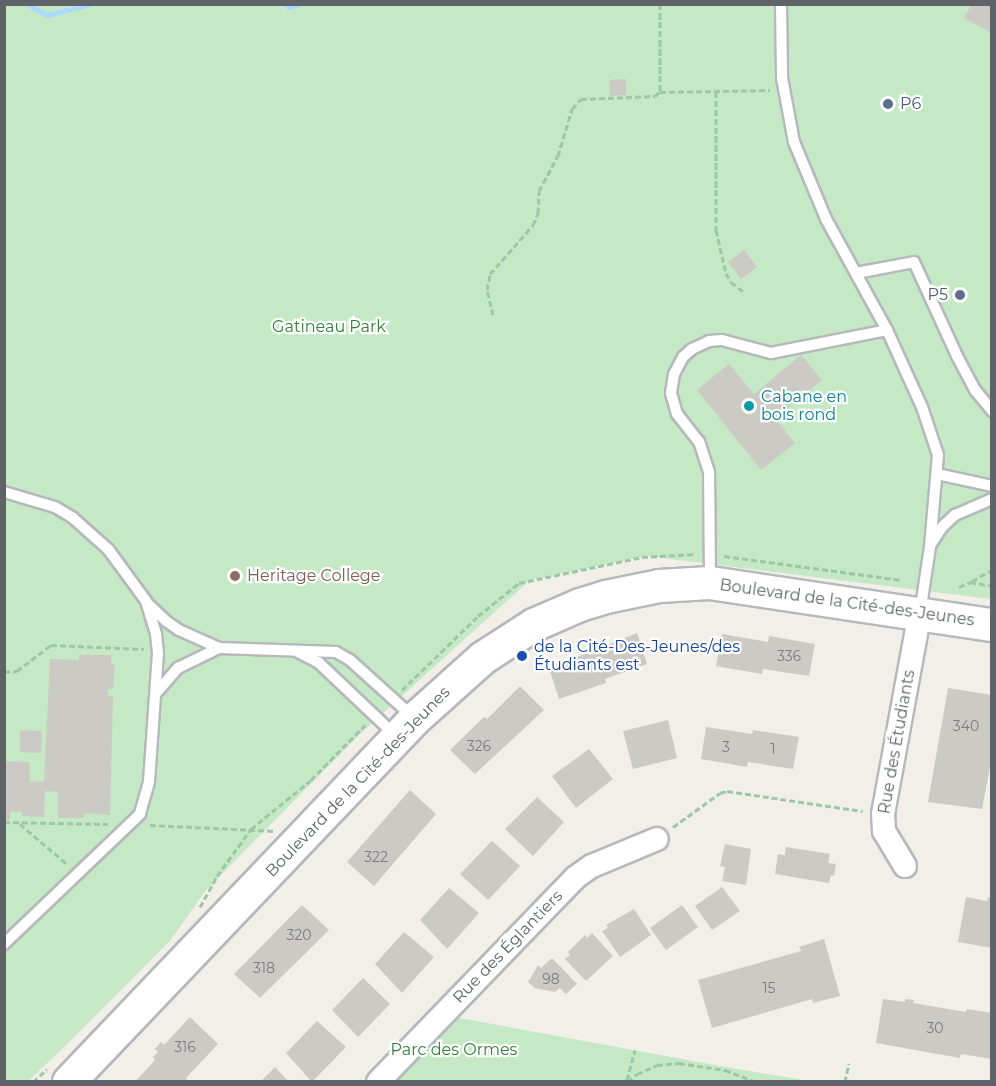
<!DOCTYPE html>
<meta charset="utf-8">
<style>
body{margin:0}
#map{position:relative;width:996px;height:1086px;overflow:hidden;background:#f1efe8;font-family:Montserrat,sans-serif}
div>[style]{position:absolute}
[style*='--x']{left:calc(var(--x)*1px);top:calc(var(--y)*1px);width:calc(var(--w)*1px);rotate:calc(var(--a)*1deg)}
.green>*{inset:0;background:#c5e8c5}
.stream>*{height:5px;margin:-2.5px;padding:0 2.5px;transform-origin:2.5px;border-radius:2.5px;background:#aadaff}
.building>*{inset:0;background:#cccac5}
.path>*{height:3px;margin-top:-1.5px;transform-origin:0;background:repeating-linear-gradient(90deg,#9cc7a9 0 6px,transparent 0 9px)}
.roads{filter:drop-shadow(2px 0 #b5b8bc) drop-shadow(-2px 0 #b5b8bc) drop-shadow(0 2px #b5b8bc) drop-shadow(0 -2px #b5b8bc)}
.lane>*{height:10px;margin:-5px;padding:0 5px;transform-origin:5px;border-radius:5px;background:#fff}
.street>*{height:22px;margin:-11px;padding:0 11px;transform-origin:11px;border-radius:11px;background:#fff}
.secondary>*{height:32px;margin:-16px;padding:0 16px;transform-origin:16px;border-radius:16px;background:#fff}
.dots>*{width:16px;height:16px;translate:-50% -50%;box-sizing:border-box;border:3px solid #fff;border-radius:50%}
span{translate:-50% -50%;white-space:nowrap;text-align:center;line-height:1.15;-webkit-text-stroke:4.5px #fff;paint-order:stroke}
.number-label{font-size:14px;color:#7a7d7f}
.number-label span{-webkit-text-stroke-width:0}
.service-label{font-size:16px;color:#4e5e75}
.left{translate:0 -50%;text-align:left}
.right{translate:-100% -50%;text-align:right}
.park-label{font-size:16px;color:#348238}
.culture-label{font-size:16px;color:#0d838f}
.education-label{font-size:16px;color:#785e54}
.street-label{font-size:16px;color:#5f6368}
.transit-label{font-size:16px;color:#164399}
.frame{position:absolute;inset:0;border:6px solid #5f6368;pointer-events:none}
</style>
<div id="map">
<div class="green">
<div style="clip-path:polygon(4px 5px,991px 5px,991px 599px,646px 556px,530px 580px,360px 734px,206px 890px,169px 942px,58px 1053px,28px 1081px,5px 1081px)"></div>
<div style="clip-path:polygon(443px 1015px,731px 1068px,809px 1081px,378px 1082px)"></div>
</div>
<div class="stream">
<div style="--x:27;--y:4;--w:23;--a:29"></div>
<div style="--x:47;--y:15;--w:45;--a:-14"></div>
<div style="--x:285;--y:4;--w:5;--a:37"></div>
<div style="--x:289;--y:7;--w:11;--a:-15"></div>
</div>
<div class="building">
<div style="clip-path:polygon(972px 4px,992px 4px,992px 33px,964px 18px)"></div>
<div style="clip-path:polygon(626px 79px,626px 95px,610px 96px,609px 80px)"></div>
<div style="clip-path:polygon(744px 250px,757px 267px,741px 279px,728px 262px)"></div>
<div style="clip-path:polygon(801px 355px,822px 380px,775px 418px,795px 443px,761px 470px,697px 390px,729px 364px,754px 394px)"></div>
<div style="clip-path:polygon(637px 633px,647px 664px,605px 679px,606px 683px,559px 699px,549px 668px)"></div>
<div style="clip-path:polygon(722px 634px,768px 642px,769px 636px,815px 644px,809px 676px,763px 669px,762px 674px,716px 666px)"></div>
<div style="clip-path:polygon(79px 655px,111px 655px,111px 664px,115px 664px,113px 689px,108px 689px,108px 696px,113px 696px,110px 815px,84px 813px,84px 818px,58px 818px,58px 792px,45px 791px,44px 817px,22px 816px,22px 812px,10px 812px,10px 820px,4px 820px,4px 761px,29px 762px,30px 782px,44px 781px,50px 659px,79px 660px)"></div>
<div style="clip-path:polygon(520px 686px,544px 710px,475px 774px,450px 750px,484px 717px,487px 719px)"></div>
<div style="clip-path:polygon(948px 688px,992px 695px,992px 757px,982px 809px,928px 802px)"></div>
<div style="clip-path:polygon(668px 720px,677px 758px,633px 769px,623px 731px)"></div>
<div style="clip-path:polygon(706px 727px,752px 734px,753px 730px,799px 737px,793px 769px,748px 762px,747px 767px,701px 759px)"></div>
<div style="clip-path:polygon(20px 730px,42px 731px,41px 753px,20px 752px)"></div>
<div style="clip-path:polygon(589px 749px,613px 779px,576px 808px,552px 776px)"></div>
<div style="clip-path:polygon(410px 790px,436px 814px,374px 886px,347px 862px)"></div>
<div style="clip-path:polygon(537px 797px,564px 822px,533px 856px,505px 829px)"></div>
<div style="clip-path:polygon(492px 841px,520px 866px,488px 900px,460px 874px)"></div>
<div style="clip-path:polygon(725px 844px,751px 849px,746px 885px,722px 881px,725px 867px,720px 866px)"></div>
<div style="clip-path:polygon(786px 847px,830px 854px,828px 863px,836px 864px,834px 876px,831px 875px,829px 883px,775px 874px,778px 854px,785px 855px)"></div>
<div style="clip-path:polygon(722px 887px,740px 911px,712px 930px,695px 906px)"></div>
<div style="clip-path:polygon(449px 888px,479px 913px,447px 949px,420px 920px)"></div>
<div style="clip-path:polygon(966px 897px,987px 901px,988px 897px,992px 898px,992px 948px,958px 942px)"></div>
<div style="clip-path:polygon(302px 905px,329px 930px,260px 998px,234px 974px)"></div>
<div style="clip-path:polygon(682px 905px,698px 927px,666px 950px,650px 928px)"></div>
<div style="clip-path:polygon(634px 909px,651px 935px,620px 957px,602px 931px,608px 928px,606px 925px)"></div>
<div style="clip-path:polygon(404px 932px,434px 957px,402px 993px,375px 964px)"></div>
<div style="clip-path:polygon(592px 933px,613px 956px,586px 981px,565px 959px,570px 955px,568px 952px,585px 935px,587px 938px)"></div>
<div style="clip-path:polygon(824px 939px,840px 996px,813px 1003px,812px 999px,712px 1028px,698px 980px,801px 951px,799px 947px)"></div>
<div style="clip-path:polygon(552px 958px,577px 984px,566px 994px,560px 988px,555px 992px,535px 988px,528px 982px,538px 965px,541px 968px)"></div>
<div style="clip-path:polygon(363px 978px,390px 1004px,358px 1037px,332px 1010px)"></div>
<div style="clip-path:polygon(883px 999px,905px 1002px,905px 999px,914px 1000px,913px 1003px,966px 1012px,967px 1009px,992px 1013px,992px 1059px,961px 1054px,960px 1058px,876px 1043px)"></div>
<div style="clip-path:polygon(190px 1017px,218px 1044px,186px 1078px,189px 1082px,135px 1082px,155px 1060px,153px 1057px,158px 1052px,155px 1049px,161px 1042px,164px 1045px)"></div>
<div style="clip-path:polygon(317px 1021px,346px 1047px,312px 1082px,286px 1053px)"></div>
<div style="clip-path:polygon(275px 1067px,289px 1082px,260px 1082px)"></div>
</div>
<div class="path">
<div style="--x:660;--y:4;--w:88;--a:90"></div>
<div style="--x:716;--y:91;--w:139;--a:90"></div>
<div style="--x:716;--y:230;--w:44;--a:76.9"></div>
<div style="--x:726;--y:273;--w:10;--a:61"></div>
<div style="--x:731;--y:282;--w:18;--a:38"></div>
<div style="--x:493;--y:315;--w:26;--a:-103"></div>
<div style="--x:487;--y:290;--w:16;--a:-79"></div>
<div style="--x:490;--y:274;--w:65;--a:-48.7"></div>
<div style="--x:533;--y:225;--w:13;--a:-67"></div>
<div style="--x:538;--y:213;--w:22;--a:-87"></div>
<div style="--x:539;--y:191;--w:40;--a:-62"></div>
<div style="--x:558;--y:156;--w:49;--a:-73.4"></div>
<div style="--x:572;--y:109;--w:13;--a:-48"></div>
<div style="--x:581;--y:99;--w:74;--a:-2.3"></div>
<div style="--x:655;--y:96;--w:6;--a:-39"></div>
<div style="--x:660;--y:92;--w:110;--a:-1"></div>
<div style="--x:724;--y:556;--w:179;--a:7.7"></div>
<div style="--x:972;--y:581;--w:23;--a:-29"></div>
<div style="--x:959;--y:587;--w:12;--a:-24"></div>
<div style="--x:970;--y:582;--w:22;--a:10"></div>
<div style="--x:4;--y:672;--w:13;--a:-4"></div>
<div style="--x:17;--y:671;--w:43;--a:-37.4"></div>
<div style="--x:51;--y:645;--w:93;--a:2.5"></div>
<div style="--x:402;--y:690;--w:106;--a:-44.2"></div>
<div style="--x:478;--y:616;--w:53;--a:-38.8"></div>
<div style="--x:519;--y:583;--w:126;--a:-11.9"></div>
<div style="--x:642;--y:557;--w:54;--a:-3.2"></div>
<div style="--x:4;--y:822;--w:104;--a:1.1"></div>
<div style="--x:20;--y:824;--w:62;--a:40.4"></div>
<div style="--x:150;--y:825;--w:126;--a:2.7"></div>
<div style="--x:673;--y:827;--w:58;--a:-35.9"></div>
<div style="--x:720;--y:793;--w:7;--a:-16"></div>
<div style="--x:727;--y:791;--w:137;--a:8.4"></div>
<div style="--x:200;--y:907;--w:35;--a:-61"></div>
<div style="--x:217;--y:876;--w:58;--a:-54.1"></div>
<div style="--x:251;--y:829;--w:77;--a:-39.2"></div>
<div style="--x:311;--y:780;--w:77;--a:-45.5"></div>
<div style="--x:627;--y:1080;--w:31;--a:-75"></div>
<div style="--x:33;--y:1082;--w:19;--a:-43"></div>
<div style="--x:628;--y:1082;--w:12;--a:-42"></div>
<div style="--x:637;--y:1074;--w:22;--a:-24"></div>
<div style="--x:657;--y:1065;--w:22;--a:-5"></div>
<div style="--x:679;--y:1063;--w:47;--a:8.7"></div>
<div style="--x:725;--y:1070;--w:33;--a:21"></div>
<div style="--x:845;--y:1082;--w:19;--a:-78"></div>
</div>
<div class="roads">
<div class="lane">
<div style="--x:781;--y:4;--w:74;--a:89.2"></div>
<div style="--x:782;--y:78;--w:65;--a:79.4"></div>
<div style="--x:794;--y:142;--w:83;--a:67.4"></div>
<div style="--x:826;--y:219;--w:127;--a:61.2"></div>
<div style="--x:887;--y:330;--w:85;--a:65.6"></div>
<div style="--x:922;--y:407;--w:51;--a:71.6"></div>
<div style="--x:938;--y:455;--w:92;--a:95"></div>
<div style="--x:930;--y:547;--w:67;--a:98.6"></div>
<div style="--x:856;--y:273;--w:59;--a:-10.7"></div>
<div style="--x:914;--y:262;--w:103;--a:65.4"></div>
<div style="--x:957;--y:356;--w:40;--a:62"></div>
<div style="--x:976;--y:391;--w:26;--a:51"></div>
<div style="--x:937;--y:474;--w:56;--a:12.3"></div>
<div style="--x:4;--y:492;--w:53;--a:16.4"></div>
<div style="--x:55;--y:507;--w:21;--a:31"></div>
<div style="--x:73;--y:518;--w:47;--a:41.5"></div>
<div style="--x:108;--y:549;--w:64;--a:53.8"></div>
<div style="--x:146;--y:601;--w:34;--a:73"></div>
<div style="--x:156;--y:634;--w:19;--a:84"></div>
<div style="--x:158;--y:653;--w:129;--a:94"></div>
<div style="--x:149;--y:782;--w:33;--a:106"></div>
<div style="--x:140;--y:814;--w:188;--a:136.3"></div>
<div style="--x:931;--y:544;--w:20;--a:-57"></div>
<div style="--x:942;--y:527;--w:18;--a:-43"></div>
<div style="--x:955;--y:515;--w:40;--a:-23.4"></div>
<div style="--x:710;--y:581;--w:109;--a:-90.5"></div>
<div style="--x:709;--y:472;--w:32;--a:-108"></div>
<div style="--x:699;--y:442;--w:36;--a:-128"></div>
<div style="--x:677;--y:414;--w:22;--a:-106"></div>
<div style="--x:671;--y:393;--w:19;--a:-81"></div>
<div style="--x:674;--y:374;--w:19;--a:-62"></div>
<div style="--x:683;--y:357;--w:12;--a:-42"></div>
<div style="--x:692;--y:349;--w:19;--a:-25"></div>
<div style="--x:709;--y:341;--w:13;--a:-4"></div>
<div style="--x:722;--y:340;--w:51;--a:14.9"></div>
<div style="--x:771;--y:353;--w:118;--a:-11.2"></div>
<div style="--x:148;--y:604;--w:25;--a:43"></div>
<div style="--x:166;--y:621;--w:16;--a:35"></div>
<div style="--x:179;--y:630;--w:44;--a:24.2"></div>
<div style="--x:219;--y:648;--w:117;--a:2"></div>
<div style="--x:336;--y:652;--w:16;--a:30"></div>
<div style="--x:350;--y:660;--w:85;--a:42.1"></div>
<div style="--x:298;--y:652;--w:22;--a:27"></div>
<div style="--x:318;--y:662;--w:106;--a:43.5"></div>
<div style="--x:157;--y:692;--w:32;--a:-49"></div>
<div style="--x:178;--y:668;--w:46;--a:-26"></div>
</div>
<div class="street">
<div style="--x:905;--y:866;--w:41;--a:-121"></div>
<div style="--x:884;--y:831;--w:17;--a:-93"></div>
<div style="--x:883;--y:814;--w:204;--a:-79.6"></div>
<div style="--x:378;--y:1082;--w:285;--a:-46"></div>
<div style="--x:576;--y:877;--w:19;--a:-35"></div>
<div style="--x:592;--y:866;--w:70;--a:-22.6"></div>
</div>
<div class="secondary">
<div style="--x:69;--y:1082;--w:501;--a:-46.37"></div>
<div style="--x:415;--y:719;--w:91;--a:-41.9"></div>
<div style="--x:483;--y:658;--w:61;--a:-32.9"></div>
<div style="--x:534;--y:625;--w:50;--a:-23.5"></div>
<div style="--x:580;--y:605;--w:27;--a:-17"></div>
<div style="--x:606;--y:597;--w:54;--a:-11.7"></div>
<div style="--x:659;--y:586;--w:51;--a:-3.4"></div>
<div style="--x:710;--y:583;--w:285;--a:8.5"></div>
</div>
</div>
<div class="dots">
<div style="left:888px;top:104px;background:#5c6f8a"></div>
<div style="left:960px;top:295px;background:#5c6f8a"></div>
<div style="left:749px;top:406px;background:#0f9aa8"></div>
<div style="left:235px;top:576px;background:#8d6e63"></div>
<div style="left:522px;top:656px;background:#1a4fb4"></div>
</div>
<div class="number-label">
<span style="left:789px;top:656px">336</span>
<span style="left:966px;top:726px">340</span>
<span style="left:479px;top:746px">326</span>
<span style="left:726px;top:747px">3</span>
<span style="left:773px;top:749px">1</span>
<span style="left:376px;top:857px">322</span>
<span style="left:299px;top:935px">320</span>
<span style="left:264px;top:968px">318</span>
<span style="left:551px;top:979px">98</span>
<span style="left:769px;top:988px">15</span>
<span style="left:935px;top:1028px">30</span>
<span style="left:185px;top:1047px">316</span>
</div>
<div class="service-label">
<span class="left" style="left:900px;top:104px">P6</span>
<span class="right" style="left:948px;top:295px">P5</span>
</div>
<div class="park-label">
<span style="left:329px;top:327px">Gatineau Park</span>
<span style="left:454px;top:1050px">Parc des Ormes</span>
</div>
<div class="culture-label">
<span class="left" style="left:761px;top:406px">Cabane en<br>bois rond</span>
</div>
<div class="education-label">
<span class="left" style="left:247px;top:576px">Heritage College</span>
</div>
<div class="street-label">
<span style="left:847px;top:603px;rotate:8deg">Boulevard de la Cité-des-Jeunes</span>
<span style="left:897px;top:742px;rotate:-80deg">Rue des Étudiants</span>
<span style="left:358px;top:782px;rotate:-46deg">Boulevard de la Cité-des-Jeunes</span>
<span style="left:508px;top:947px;rotate:-46deg">Rue des Églantiers</span>
</div>
<div class="transit-label">
<span class="left" style="left:534px;top:656px">de la Cité-Des-Jeunes/des<br>Étudiants est</span>
</div>
<div class="frame"></div>
</div>
